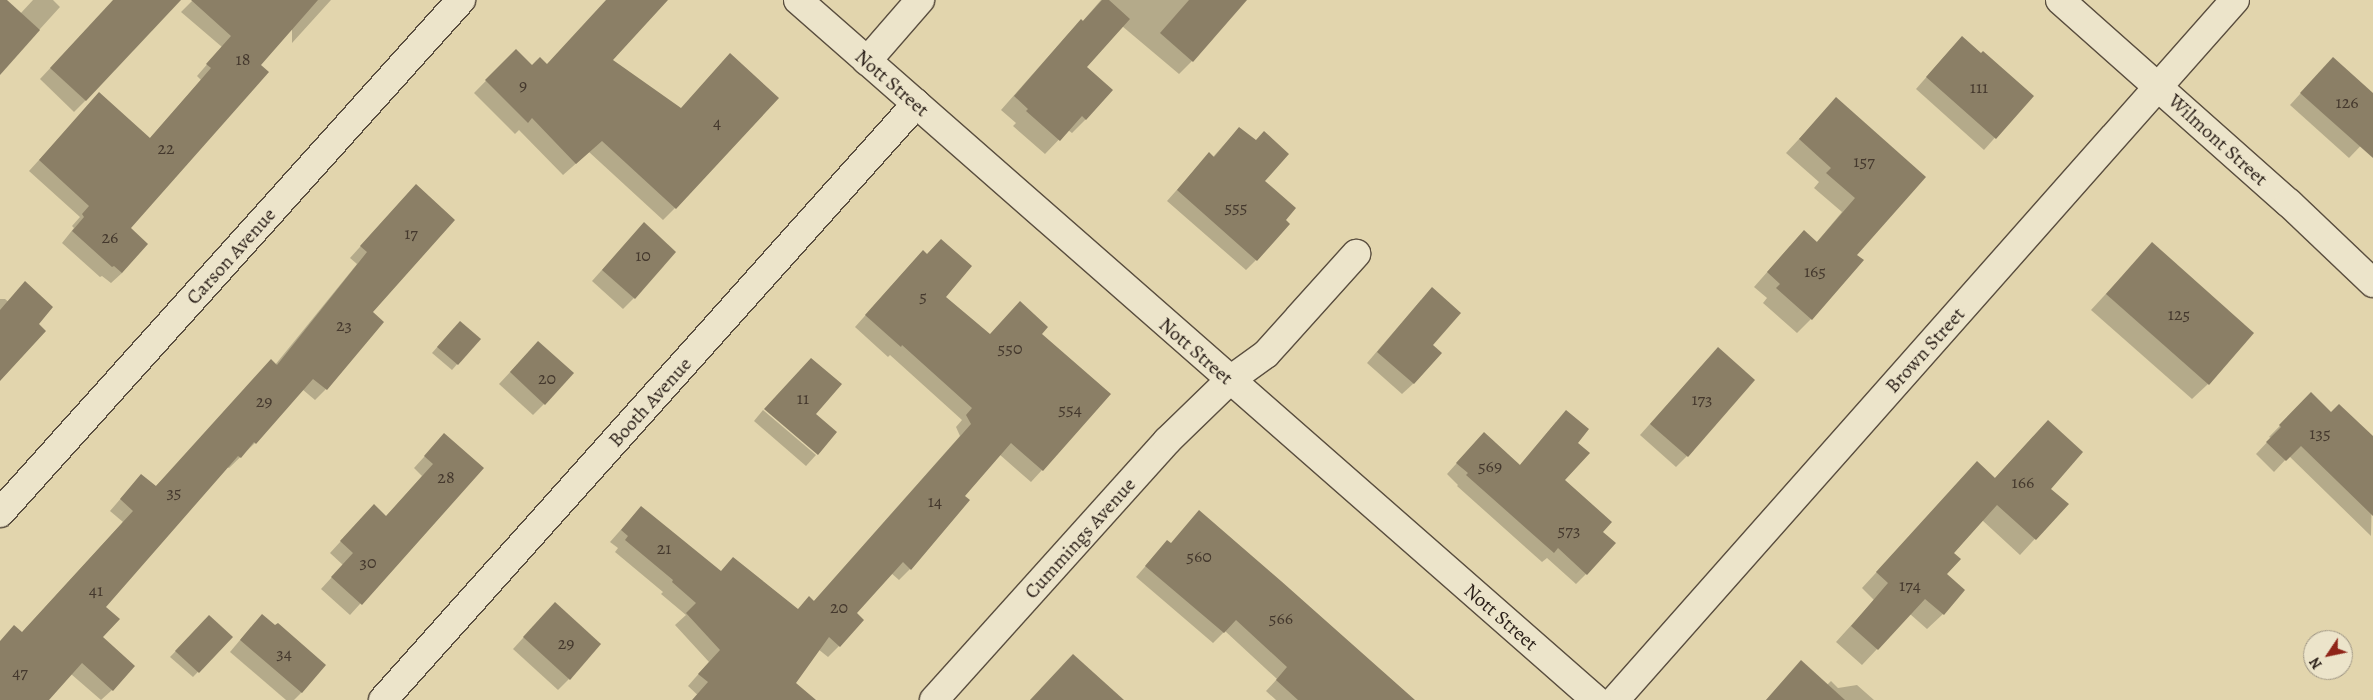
<!DOCTYPE html>
<style>
body{margin:0}
#map{position:relative;width:2373px;height:700px;overflow:hidden;background:#e2d5ad;font-family:Alegreya,serif}
div>[style]{position:absolute}
[style*='--x']{left:calc(var(--x)*1px);top:calc(var(--y)*1px);width:calc(var(--w)*1px);rotate:calc(var(--a)*1deg)}
.shadow>*{inset:0;background:#0003}
.building>*{inset:0;background:#8b7f66}
.roads{filter:drop-shadow(1px 0 #5a4e3f) drop-shadow(-1px 0 #5a4e3f) drop-shadow(0 1px #5a4e3f) drop-shadow(0 -1px #5a4e3f)}
.street>*{height:28px;margin:-14px;padding:0 14px;transform-origin:14px;border-radius:14px;background:#ece4ca}
.secondary>*{height:28px;margin:-14px;padding:0 14px;transform-origin:14px;border-radius:14px;background:#ece4ca}
span{translate:-50% -50%;white-space:nowrap;text-align:center;line-height:1.15;-webkit-text-stroke:4px #ece4ca;paint-order:stroke}
.number-label{font-size:18px;color:#44382d}
.number-label span{-webkit-text-stroke-width:0}
.street-label{font-size:20px;color:#2c211a}
.north{position:absolute;left:2303px;top:630px;width:50px;height:50px;box-sizing:border-box;background:#ece4ca;border:1px solid #9f9684;border-radius:50%;rotate:236deg;font-size:14px;font-weight:700;line-height:20px;text-align:center;color:#2c211a}
.north::after{content:'';display:block;margin:auto;width:18px;height:22px;background:#8f2418;clip-path:polygon(50% 0,100% 100%,50% 72%,0 100%)}
</style>
<div id="map">
<div class="shadow">
<div style="clip-path:polygon(0 0,5px 0,20px 14px,33px 0,53px 0,60px 7px,0 73px)"></div>
<div style="clip-path:polygon(114px 0,122px 0,86px 100px,74px 112px,40px 79px)"></div>
<div style="clip-path:polygon(193px 0,331px 0,292px 43px,292px 27px,259px 65px,129px 228px,122px 273px,111px 283px,102px 276px,100px 277px,62px 243px,74px 228px,72px 226px,80px 217px,29px 171px,89px 105px,149px 139px,201px 80px,197px 76px,222px 47px,181px 12px)"></div>
<div style="clip-path:polygon(607px 0,666px 0,611px 60px,680px 109px,675px 208px,663px 220px,589px 152px,563px 175px,519px 130px,515px 134px,474px 93px,516px 50px,532px 67px,547px 65px)"></div>
<div style="clip-path:polygon(1101px 0,1197px 0,1192px 61px,1179px 74px,1122px 26px,1085px 68px,1086px 119px,1072px 133px,1068px 130px,1045px 154px,1013px 126px,1016px 123px,1001px 110px,1068px 34px,1081px 21px,1082px 22px)"></div>
<div style="clip-path:polygon(1951px 49px,2032px 96px,1984px 150px,1916px 89px)"></div>
<div style="clip-path:polygon(2322px 70px,2373px 95px,2373px 133px,2349px 158px,2290px 105px)"></div>
<div style="clip-path:polygon(1836px 99px,1924px 177px,1856px 255px,1811px 319px,1797px 333px,1763px 303px,1767px 298px,1754px 287px,1790px 246px,1816px 243px,1842px 212px,1814px 188px,1819px 182px,1786px 153px)"></div>
<div style="clip-path:polygon(1239px 128px,1255px 141px,1263px 181px,1256px 260px,1246px 270px,1167px 201px,1199px 165px,1213px 157px)"></div>
<div style="clip-path:polygon(405px 197px,371px 313px,326px 389px,315px 400px,302px 389px,255px 443px,229px 468px,227px 467px,104px 607px,101px 638px,112px 690px,101px 700px,71px 674px,47px 700px,0 700px,0 657px,123px 522px,110px 511px,141px 475px,155px 487px,275px 365px,357px 264px,350px 258px)"></div>
<div style="clip-path:polygon(644px 223px,634px 298px,623px 309px,592px 281px)"></div>
<div style="clip-path:polygon(2152px 244px,2208px 384px,2192px 399px,2091px 310px)"></div>
<div style="clip-path:polygon(912px 263px,944px 297px,989px 335px,1040px 334px,1042px 470px,1031px 482px,999px 454px,963px 496px,910px 569px,899px 580px,891px 573px,855px 613px,863px 620px,839px 646px,828px 657px,818px 649px,794px 683px,789px 700px,703px 700px,688px 686px,709px 662px,675px 625px,686px 615px,661px 594px,663px 592px,615px 552px,618px 548px,610px 542px,641px 507px,720px 572px,797px 610px,813px 602px,960px 436px,956px 427px,962px 420px,890px 355px,888px 357px,855px 327px)"></div>
<div style="clip-path:polygon(0 299px,5px 299px,37px 324px,0 380px)"></div>
<div style="clip-path:polygon(1421px 300px,1431px 345px,1414px 383px,1402px 394px,1367px 363px)"></div>
<div style="clip-path:polygon(454px 328px,479px 339px,452px 370px,432px 353px)"></div>
<div style="clip-path:polygon(527px 354px,544px 404px,533px 415px,499px 384px)"></div>
<div style="clip-path:polygon(1707px 360px,1687px 456px,1676px 467px,1640px 435px)"></div>
<div style="clip-path:polygon(2311px 394px,2373px 452px,2371px 536px,2289px 456px,2274px 472px,2256px 454px,2271px 438px,2269px 437px)"></div>
<div style="clip-path:polygon(763px 410px,816px 455px,806px 466px,754px 421px)"></div>
<div style="clip-path:polygon(2048px 421px,2049px 489px,2067px 504px,2020px 555px,1982px 520px,1953px 554px,1945px 574px,1943px 614px,1927px 629px,1910px 614px,1862px 665px,1836px 642px,1874px 600px,1862px 588px,1977px 463px,1994px 479px)"></div>
<div style="clip-path:polygon(1556px 422px,1576px 443px,1564px 480px,1601px 532px,1586px 574px,1576px 584px,1547px 558px,1542px 562px,1457px 486px,1458px 485px,1447px 474px,1474px 444px,1519px 466px)"></div>
<div style="clip-path:polygon(444px 435px,483px 468px,350px 615px,321px 589px,343px 565px,330px 553px,363px 517px,386px 517px,422px 476px,414px 468px)"></div>
<div style="clip-path:polygon(1157px 553px,1413px 700px,1276px 700px,1266px 691px,1277px 679px,1225px 631px,1213px 643px,1136px 577px)"></div>
<div style="clip-path:polygon(544px 615px,569px 679px,558px 690px,513px 649px)"></div>
<div style="clip-path:polygon(209px 616px,231px 637px,193px 677px,170px 657px)"></div>
<div style="clip-path:polygon(251px 627px,302px 692px,294px 700px,286px 700px,230px 652px)"></div>
<div style="clip-path:polygon(1790px 673px,1827px 685px,1831px 681px,1838px 688px,1857px 685px,1874px 700px,1766px 700px)"></div>
</div>
<div class="building">
<div style="clip-path:polygon(0 0,7px 0,40px 30px,0 75px)"></div>
<div style="clip-path:polygon(113px 0,181px 0,86px 101px,50px 68px)"></div>
<div style="clip-path:polygon(191px 0,318px 0,261px 65px,269px 72px,131px 228px,148px 244px,122px 273px,114px 266px,112px 267px,72px 231px,84px 217px,82px 214px,89px 206px,39px 160px,99px 92px,150px 138px,211px 68px,206px 64px,231px 36px)"></div>
<div style="clip-path:polygon(606px 0,668px 0,613px 60px,681px 108px,730px 53px,779px 98px,676px 209px,602px 141px,576px 164px,532px 118px,528px 123px,485px 80px,516px 49px,532px 65px,540px 57px,547px 64px)"></div>
<div style="clip-path:polygon(1102px 0,1109px 0,1130px 19px,1087px 67px,1113px 90px,1086px 120px,1082px 116px,1060px 141px,1026px 111px,1028px 109px,1014px 96px,1081px 19px,1083px 21px)"></div>
<div style="clip-path:polygon(1189px 0,1247px 0,1193px 62px,1160px 33px)"></div>
<div style="clip-path:polygon(1962px 36px,1981px 53px,1983px 51px,2034px 96px,1996px 139px,1926px 77px)"></div>
<div style="clip-path:polygon(2333px 57px,2373px 93px,2373px 158px,2300px 93px)"></div>
<div style="clip-path:polygon(1836px 97px,1926px 177px,1857px 255px,1864px 260px,1812px 320px,1776px 288px,1780px 284px,1767px 272px,1804px 230px,1817px 242px,1855px 198px,1826px 173px,1831px 168px,1799px 139px)"></div>
<div style="clip-path:polygon(1239px 127px,1256px 140px,1264px 131px,1289px 154px,1265px 181px,1296px 208px,1286px 220px,1290px 224px,1257px 261px,1177px 190px,1209px 152px,1214px 157px)"></div>
<div style="clip-path:polygon(416px 184px,455px 220px,373px 312px,384px 322px,327px 390px,313px 379px,256px 444px,254px 442px,241px 458px,238px 456px,106px 607px,120px 619px,103px 637px,135px 666px,113px 691px,82px 663px,49px 700px,0 700px,0 641px,14px 625px,22px 632px,133px 511px,120px 499px,141px 474px,156px 486px,271px 359px,277px 365px,367px 252px,360px 246px)"></div>
<div style="clip-path:polygon(644px 222px,676px 252px,635px 299px,602px 270px)"></div>
<div style="clip-path:polygon(941px 239px,972px 266px,946px 297px,990px 334px,1020px 301px,1048px 327px,1042px 334px,1111px 394px,1043px 471px,1011px 443px,965px 496px,970px 500px,911px 570px,903px 562px,857px 613px,864px 620px,840px 647px,829px 637px,796px 683px,816px 700px,692px 700px,708px 682px,698px 674px,720px 650px,686px 613px,696px 603px,672px 582px,673px 580px,625px 540px,628px 536px,621px 530px,641px 506px,721px 571px,733px 557px,798px 609px,809px 596px,814px 601px,971px 424px,966px 415px,972px 408px,902px 345px,901px 347px,865px 315px,923px 250px,927px 254px)"></div>
<div style="clip-path:polygon(2152px 242px,2254px 333px,2209px 385px,2106px 294px)"></div>
<div style="clip-path:polygon(25px 281px,53px 307px,39px 324px,46px 331px,0 381px,0 310px)"></div>
<div style="clip-path:polygon(1432px 287px,1461px 313px,1433px 345px,1442px 353px,1414px 384px,1377px 352px)"></div>
<div style="clip-path:polygon(460px 321px,481px 339px,458px 365px,437px 347px)"></div>
<div style="clip-path:polygon(538px 341px,574px 373px,545px 405px,510px 372px)"></div>
<div style="clip-path:polygon(1718px 347px,1755px 380px,1688px 457px,1650px 424px)"></div>
<div style="clip-path:polygon(811px 358px,842px 384px,816px 414px,837px 432px,818px 455px,764px 409px)"></div>
<div style="clip-path:polygon(2311px 392px,2331px 412px,2339px 404px,2373px 436px,2373px 516px,2301px 446px,2286px 461px,2266px 442px,2281px 427px,2279px 425px)"></div>
<div style="clip-path:polygon(1566px 410px,1589px 429px,1578px 443px,1590px 453px,1565px 480px,1612px 522px,1603px 532px,1616px 543px,1587px 575px,1558px 548px,1554px 553px,1466px 475px,1468px 473px,1456px 463px,1484px 432px,1520px 465px)"></div>
<div style="clip-path:polygon(2048px 420px,2083px 452px,2051px 489px,2069px 504px,2036px 540px,1997px 505px,1954px 553px,1961px 559px,1947px 574px,1965px 590px,1944px 615px,1925px 599px,1878px 650px,1851px 626px,1888px 583px,1876px 572px,1977px 461px,1995px 478px)"></div>
<div style="clip-path:polygon(444px 433px,484px 468px,362px 605px,331px 577px,353px 553px,340px 541px,374px 504px,386px 516px,433px 464px,424px 456px)"></div>
<div style="clip-path:polygon(1199px 510px,1281px 581px,1415px 700px,1298px 700px,1276px 680px,1287px 667px,1236px 620px,1224px 633px,1145px 566px,1167px 540px,1171px 543px)"></div>
<div style="clip-path:polygon(555px 602px,601px 644px,570px 680px,523px 637px)"></div>
<div style="clip-path:polygon(262px 614px,275px 625px,278px 623px,326px 665px,302px 693px,240px 640px)"></div>
<div style="clip-path:polygon(209px 615px,233px 637px,199px 673px,175px 651px)"></div>
<div style="clip-path:polygon(1073px 654px,1124px 700px,1030px 700px)"></div>
<div style="clip-path:polygon(1801px 660px,1845px 700px,1766px 700px)"></div>
</div>
<div class="roads">
<div class="street">
<div style="--x:2060;--y:0;--w:306;--a:41.6"></div>
<div style="--x:2289;--y:203;--w:116;--a:43.6"></div>
<div style="--x:867;--y:61;--w:81;--a:-49"></div>
<div style="--x:0;--y:513;--w:690;--a:-48.06"></div>
<div style="--x:383;--y:700;--w:800;--a:-48.19"></div>
<div style="--x:934;--y:700;--w:348;--a:-48"></div>
<div style="--x:1167;--y:441;--w:88;--a:-44.1"></div>
<div style="--x:1230;--y:380;--w:44;--a:-35.8"></div>
<div style="--x:1266;--y:354;--w:135;--a:-48"></div>
<div style="--x:1615;--y:700;--w:935;--a:-48.47"></div>
</div>
<div class="secondary">
<div style="--x:798;--y:0;--w:1062;--a:41.26"></div>
</div>
</div>
<div class="number-label">
<span style="left:243px;top:59px">18</span>
<span style="left:523px;top:85px">9</span>
<span style="left:1979px;top:87px">111</span>
<span style="left:2347px;top:102px">126</span>
<span style="left:717px;top:122px">4</span>
<span style="left:166px;top:148px">22</span>
<span style="left:1864px;top:161px">157</span>
<span style="left:1236px;top:207px">555</span>
<span style="left:411px;top:233px">17</span>
<span style="left:110px;top:237px">26</span>
<span style="left:643px;top:255px">10</span>
<span style="left:1815px;top:271px">165</span>
<span style="left:923px;top:296px">5</span>
<span style="left:2179px;top:314px">125</span>
<span style="left:344px;top:325px">23</span>
<span style="left:1010px;top:348px">550</span>
<span style="left:547px;top:378px">20</span>
<span style="left:803px;top:398px">11</span>
<span style="left:1702px;top:399px">173</span>
<span style="left:264px;top:401px">29</span>
<span style="left:1070px;top:409px">554</span>
<span style="left:2320px;top:433px">135</span>
<span style="left:1490px;top:466px">569</span>
<span style="left:446px;top:477px">28</span>
<span style="left:2023px;top:482px">166</span>
<span style="left:174px;top:492px">35</span>
<span style="left:935px;top:501px">14</span>
<span style="left:1569px;top:530px">573</span>
<span style="left:664px;top:548px">21</span>
<span style="left:1199px;top:556px">560</span>
<span style="left:368px;top:562px">30</span>
<span style="left:1910px;top:585px">174</span>
<span style="left:96px;top:590px">41</span>
<span style="left:839px;top:607px">20</span>
<span style="left:1281px;top:618px">566</span>
<span style="left:566px;top:643px">29</span>
<span style="left:284px;top:653px">34</span>
<span style="left:20px;top:672px">47</span>
</div>
<div class="street-label">
<span style="left:892px;top:83px;rotate:41deg">Nott Street</span>
<span style="left:2218px;top:140px;rotate:42deg">Wilmont Street</span>
<span style="left:231px;top:256px;rotate:-48deg">Carson Avenue</span>
<span style="left:1925px;top:350px;rotate:-48deg">Brown Street</span>
<span style="left:1196px;top:351px;rotate:41deg">Nott Street</span>
<span style="left:650px;top:402px;rotate:-48deg">Booth Avenue</span>
<span style="left:1080px;top:538px;rotate:-48deg">Cummings Avenue</span>
<span style="left:1501px;top:617px;rotate:41deg">Nott Street</span>
</div>
<div class="north">N</div>
</div>
